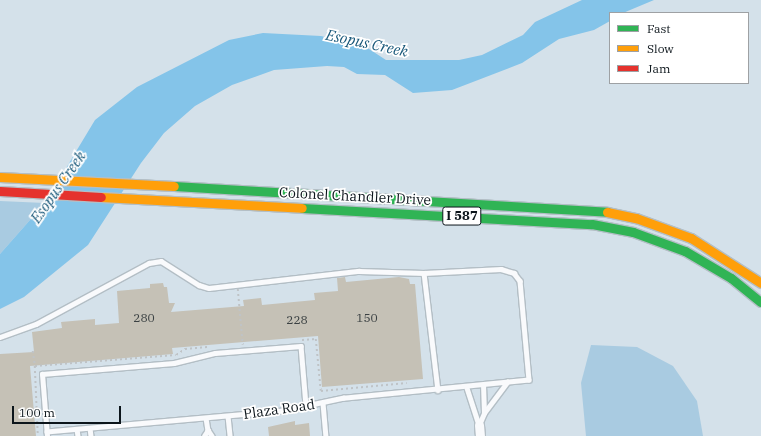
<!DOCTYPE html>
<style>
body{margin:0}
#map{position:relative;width:761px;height:436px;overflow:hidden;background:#d4e1ea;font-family:"IBM Plex Serif",serif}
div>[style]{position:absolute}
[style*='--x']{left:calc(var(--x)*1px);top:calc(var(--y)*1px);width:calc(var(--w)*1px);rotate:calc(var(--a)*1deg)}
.green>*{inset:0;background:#a9cbe1}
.water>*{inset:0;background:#84c4e9}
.building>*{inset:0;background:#c5c1b6}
.path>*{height:1.5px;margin-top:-0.75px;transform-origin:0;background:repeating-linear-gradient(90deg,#bfc3c6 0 2px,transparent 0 5px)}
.roads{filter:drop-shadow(1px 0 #b3bec5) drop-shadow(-1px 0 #b3bec5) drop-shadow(0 1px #b3bec5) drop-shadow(0 -1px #b3bec5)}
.lane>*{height:4.5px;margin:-2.25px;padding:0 2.25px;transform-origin:2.25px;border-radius:2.25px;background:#f9fafc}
.street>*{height:9px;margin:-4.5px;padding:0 4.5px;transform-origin:4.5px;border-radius:4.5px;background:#f9fafc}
.fast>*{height:9px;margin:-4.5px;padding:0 4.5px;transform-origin:4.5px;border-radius:4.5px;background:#30b455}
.slow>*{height:9px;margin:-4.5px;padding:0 4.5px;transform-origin:4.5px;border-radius:4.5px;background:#ff9f0a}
.jam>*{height:9px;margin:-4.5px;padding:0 4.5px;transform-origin:4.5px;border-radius:4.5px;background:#e5322d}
span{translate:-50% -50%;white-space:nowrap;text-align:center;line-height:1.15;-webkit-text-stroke:3.5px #fff;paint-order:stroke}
.number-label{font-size:12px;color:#3a4042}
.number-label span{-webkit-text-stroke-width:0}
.shield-label span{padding:1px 3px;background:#fff;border:1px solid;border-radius:3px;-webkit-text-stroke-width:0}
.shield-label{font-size:13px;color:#0c151b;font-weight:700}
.street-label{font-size:14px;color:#0c151b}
.water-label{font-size:15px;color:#175779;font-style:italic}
.legend{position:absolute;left:609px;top:12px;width:140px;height:72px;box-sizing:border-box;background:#fff;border:1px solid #9ea1a4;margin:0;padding:5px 7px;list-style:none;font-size:12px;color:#0c151b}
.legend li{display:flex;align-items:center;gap:8px;height:20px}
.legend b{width:20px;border:1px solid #9ea1a4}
.scale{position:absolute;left:12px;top:406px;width:109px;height:18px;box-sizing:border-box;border:2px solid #0c151b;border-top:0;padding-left:5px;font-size:12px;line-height:14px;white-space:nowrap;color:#0c151b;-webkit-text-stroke:3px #fff;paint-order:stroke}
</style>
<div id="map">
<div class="green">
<div style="clip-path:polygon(0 201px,45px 203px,0 254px)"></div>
<div style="clip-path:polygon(591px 345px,637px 347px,673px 366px,697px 401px,703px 436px,586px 436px,581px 383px)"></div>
</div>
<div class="water">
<div style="clip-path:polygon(582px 0,654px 0,623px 13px,610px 13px,610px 21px,594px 30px,559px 39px,522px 63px,452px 90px,413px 93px,385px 75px,357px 74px,344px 67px,327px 66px,274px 70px,232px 85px,195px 106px,164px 133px,141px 163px,88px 245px,24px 297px,0 309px,0 254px,45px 203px,95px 120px,137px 87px,229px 40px,263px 33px,321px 36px,366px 47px,386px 60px,459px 60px,482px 55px,523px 35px,535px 22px)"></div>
</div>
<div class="building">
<div style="clip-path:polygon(345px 277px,346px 282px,399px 277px,409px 279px,410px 284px,415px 284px,423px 379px,322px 387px,318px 336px,172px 348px,173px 354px,30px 366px,36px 436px,0 436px,0 354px,34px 352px,32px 332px,62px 328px,61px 322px,95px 319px,95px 325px,119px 323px,117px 291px,150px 288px,150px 284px,163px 283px,164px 287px,167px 287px,169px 303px,175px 303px,171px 312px,244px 306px,243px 300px,261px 298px,262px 305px,315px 300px,314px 293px,338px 291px,337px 278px)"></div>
<div style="clip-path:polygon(295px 421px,295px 425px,309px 423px,310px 436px,269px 436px,268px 427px)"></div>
</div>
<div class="path">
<div style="--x:238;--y:289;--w:56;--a:84.9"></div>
<div style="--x:302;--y:340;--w:14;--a:-4"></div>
<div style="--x:316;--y:339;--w:52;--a:84.5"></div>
<div style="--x:321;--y:391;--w:86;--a:-5.3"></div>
<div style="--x:33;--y:351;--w:15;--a:82"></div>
<div style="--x:35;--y:366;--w:141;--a:-4.5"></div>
<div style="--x:176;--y:355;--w:11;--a:-34"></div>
<div style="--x:185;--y:349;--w:25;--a:-5"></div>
<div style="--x:35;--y:366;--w:70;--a:87.5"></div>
</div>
<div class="roads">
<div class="lane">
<div style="--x:424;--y:273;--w:118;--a:83.2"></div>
<div style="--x:0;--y:337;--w:38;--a:-20"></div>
<div style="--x:36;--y:324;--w:128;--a:-28.4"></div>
<div style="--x:149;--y:263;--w:12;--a:-9"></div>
<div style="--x:161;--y:261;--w:45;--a:32.3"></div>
<div style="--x:199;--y:285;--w:10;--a:17"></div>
<div style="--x:209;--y:288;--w:151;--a:-6.5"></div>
<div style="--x:359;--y:271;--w:65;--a:1.8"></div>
<div style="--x:424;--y:273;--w:77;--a:-3"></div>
<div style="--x:501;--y:269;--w:14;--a:17"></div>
<div style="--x:514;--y:273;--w:10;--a:53"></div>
<div style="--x:520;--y:281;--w:99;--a:84.8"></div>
<div style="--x:529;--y:380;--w:186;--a:174.4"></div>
<div style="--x:344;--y:398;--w:62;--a:168"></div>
<div style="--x:283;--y:411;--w:237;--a:174.9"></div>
<div style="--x:467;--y:388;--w:39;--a:72"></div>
<div style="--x:323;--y:403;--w:33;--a:85"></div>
<div style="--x:484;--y:413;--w:39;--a:-53"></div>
<div style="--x:228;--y:416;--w:20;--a:84"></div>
<div style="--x:206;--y:418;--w:12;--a:81"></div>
<div style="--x:208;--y:430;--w:7;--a:56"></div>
<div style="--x:479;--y:425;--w:13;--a:-67"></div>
<div style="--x:484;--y:413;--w:27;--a:-92"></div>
<div style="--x:90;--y:428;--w:8;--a:83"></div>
<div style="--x:77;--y:429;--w:7;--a:82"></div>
<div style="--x:47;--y:436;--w:62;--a:-94.6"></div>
<div style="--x:42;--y:374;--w:132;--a:-4.8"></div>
<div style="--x:174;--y:363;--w:42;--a:-13.7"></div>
<div style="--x:215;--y:353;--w:86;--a:-4.7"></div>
<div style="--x:301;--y:346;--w:60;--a:85.2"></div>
<div style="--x:204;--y:436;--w:7;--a:-56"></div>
</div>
<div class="street">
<div style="--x:479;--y:425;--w:11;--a:85"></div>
</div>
<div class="fast">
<div style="--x:174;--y:186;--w:434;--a:3.4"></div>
<div style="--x:302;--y:208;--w:290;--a:3.2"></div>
<div style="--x:592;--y:224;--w:42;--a:11"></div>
<div style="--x:633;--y:232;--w:55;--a:20.1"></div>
<div style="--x:685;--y:251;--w:53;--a:30.4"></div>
<div style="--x:731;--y:278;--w:38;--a:39"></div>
</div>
<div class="slow">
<div style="--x:0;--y:177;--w:174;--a:3"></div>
<div style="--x:101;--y:197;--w:201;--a:3.1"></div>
<div style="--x:607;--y:212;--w:30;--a:12"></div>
<div style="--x:636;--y:218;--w:59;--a:20"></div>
<div style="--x:691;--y:238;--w:83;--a:32.7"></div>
</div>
<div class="jam">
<div style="--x:0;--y:191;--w:101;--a:3.4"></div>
</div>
</div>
<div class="number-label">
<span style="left:144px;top:318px">280</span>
<span style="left:367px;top:318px">150</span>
<span style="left:297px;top:320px">228</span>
</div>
<div class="shield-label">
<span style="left:462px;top:216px">I 587</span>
</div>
<div class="street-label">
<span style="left:355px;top:196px;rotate:3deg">Colonel Chandler Drive</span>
<span style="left:279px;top:409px;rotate:-8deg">Plaza Road</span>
</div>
<div class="water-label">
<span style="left:367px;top:43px;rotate:12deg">Esopus Creek</span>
<span style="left:58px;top:187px;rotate:-55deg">Esopus Creek</span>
</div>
<ul class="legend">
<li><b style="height:5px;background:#30b455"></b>Fast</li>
<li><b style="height:5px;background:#ff9f0a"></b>Slow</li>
<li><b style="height:5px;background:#e5322d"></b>Jam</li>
</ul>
<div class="scale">100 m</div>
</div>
